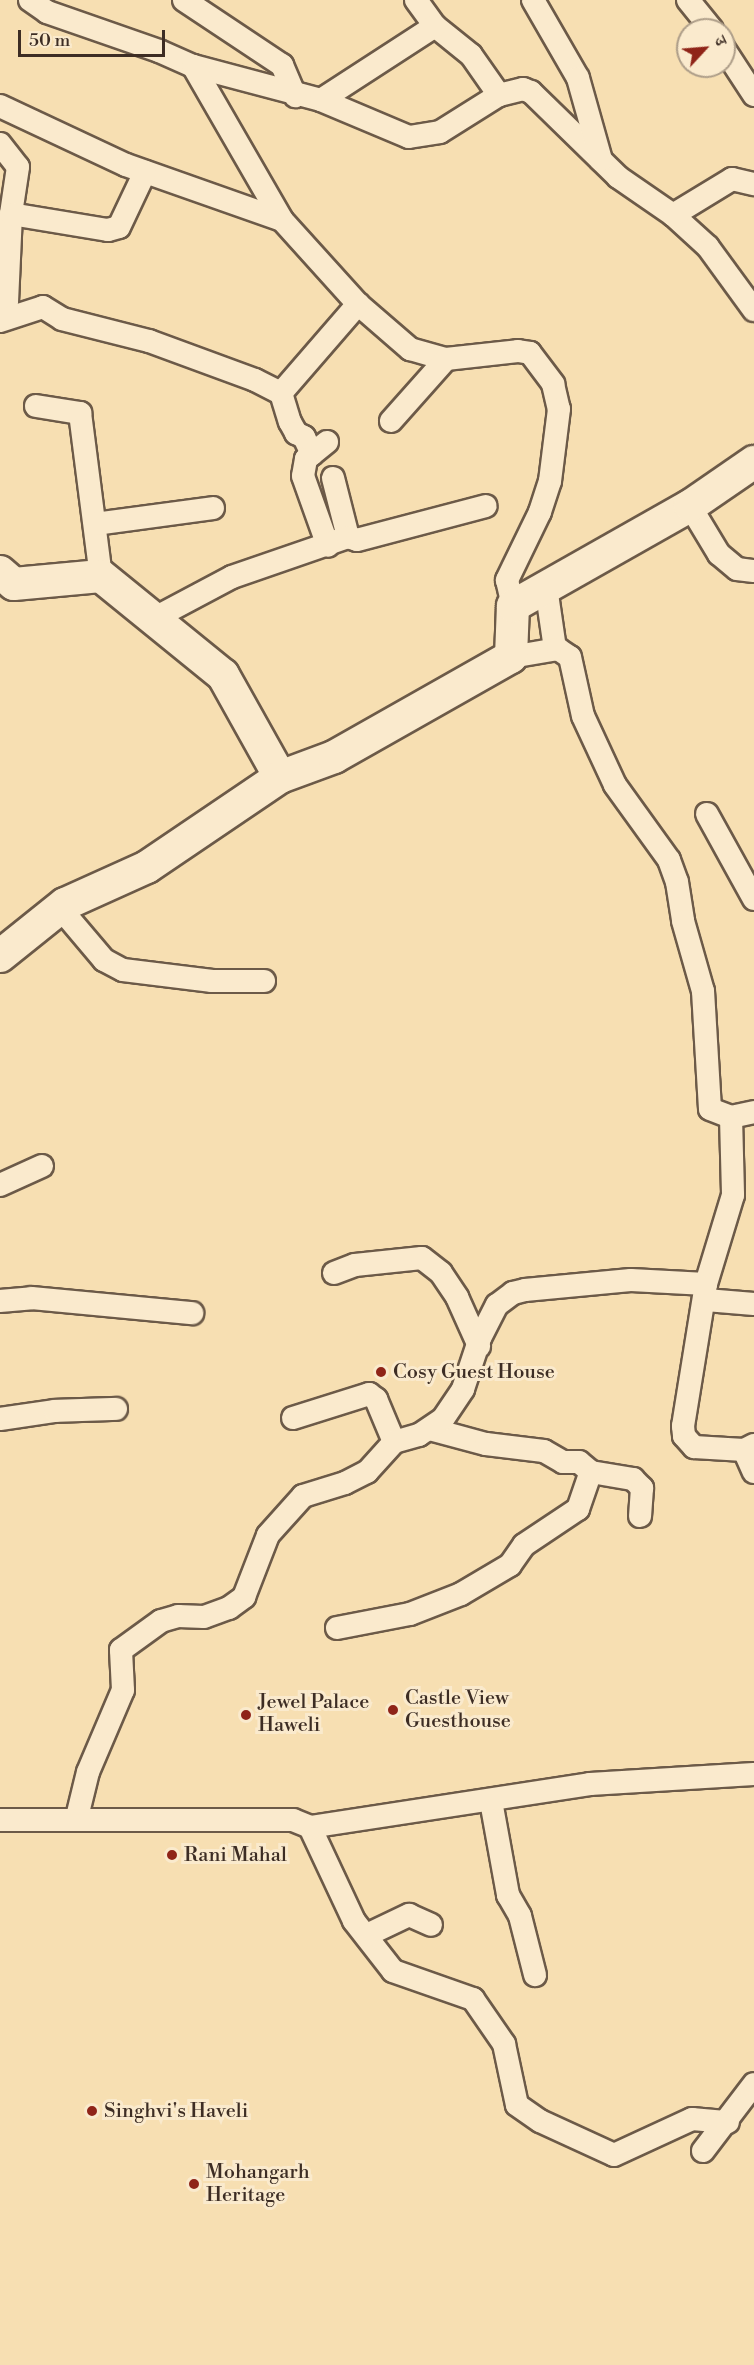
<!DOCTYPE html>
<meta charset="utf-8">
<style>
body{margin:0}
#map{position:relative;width:754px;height:2365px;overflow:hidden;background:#f7dfb2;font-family:"Libre Bodoni","Noto Serif Devanagari",serif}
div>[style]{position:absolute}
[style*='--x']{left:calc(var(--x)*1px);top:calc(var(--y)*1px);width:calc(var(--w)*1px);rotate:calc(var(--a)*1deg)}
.roads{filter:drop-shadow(2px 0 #6c5a48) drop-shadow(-2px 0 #6c5a48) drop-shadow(0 2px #6c5a48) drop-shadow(0 -2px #6c5a48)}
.street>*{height:22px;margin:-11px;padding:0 11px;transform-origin:11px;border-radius:11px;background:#faeacd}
.secondary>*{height:32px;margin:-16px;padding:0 16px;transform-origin:16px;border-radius:16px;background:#faeacd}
.dots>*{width:16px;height:16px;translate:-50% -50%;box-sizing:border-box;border:3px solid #faeacd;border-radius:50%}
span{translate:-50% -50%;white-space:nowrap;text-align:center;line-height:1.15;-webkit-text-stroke:6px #faeacd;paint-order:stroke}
.poi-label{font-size:20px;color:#3d2d24}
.left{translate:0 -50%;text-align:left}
.north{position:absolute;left:676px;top:18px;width:60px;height:60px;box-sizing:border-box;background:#faeacd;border:2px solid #ae9e89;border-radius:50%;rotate:64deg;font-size:16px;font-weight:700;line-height:24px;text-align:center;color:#3d2d24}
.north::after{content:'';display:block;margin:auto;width:21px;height:27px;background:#8f2418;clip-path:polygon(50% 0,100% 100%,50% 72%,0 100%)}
.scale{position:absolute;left:18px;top:30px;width:147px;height:27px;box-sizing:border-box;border:3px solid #3d2d24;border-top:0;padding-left:8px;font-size:18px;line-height:21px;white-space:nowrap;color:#3d2d24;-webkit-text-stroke:4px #faeacd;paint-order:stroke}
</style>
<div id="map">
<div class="roads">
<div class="street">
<div style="--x:30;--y:0;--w:21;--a:35"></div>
<div style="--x:47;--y:12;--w:119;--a:19.2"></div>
<div style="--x:159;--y:51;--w:37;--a:24"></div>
<div style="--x:193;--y:66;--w:132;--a:14.9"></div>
<div style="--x:321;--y:100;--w:95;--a:22.8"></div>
<div style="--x:409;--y:137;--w:31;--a:-9"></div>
<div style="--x:440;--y:132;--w:70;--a:-32.1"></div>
<div style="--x:499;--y:95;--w:25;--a:-14"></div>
<div style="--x:523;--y:89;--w:9;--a:21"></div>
<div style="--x:531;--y:92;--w:122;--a:44.3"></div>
<div style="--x:618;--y:177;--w:67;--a:34.6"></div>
<div style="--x:673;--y:215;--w:47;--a:42.4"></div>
<div style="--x:708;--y:247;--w:78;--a:53.9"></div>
<div style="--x:184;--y:0;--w:118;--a:33.6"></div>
<div style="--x:282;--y:65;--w:34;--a:67"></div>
<div style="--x:416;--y:0;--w:32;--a:54"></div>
<div style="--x:435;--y:26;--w:46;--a:38.9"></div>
<div style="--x:471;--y:55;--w:49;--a:55"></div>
<div style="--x:533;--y:0;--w:90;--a:60"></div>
<div style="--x:578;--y:78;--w:85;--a:74.3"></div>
<div style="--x:688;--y:0;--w:38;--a:51"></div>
<div style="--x:724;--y:49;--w:55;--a:56.9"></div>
<div style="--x:321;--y:100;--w:136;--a:-33"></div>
<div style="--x:0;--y:106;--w:139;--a:25.1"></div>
<div style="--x:126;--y:165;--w:165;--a:19.4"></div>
<div style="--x:282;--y:220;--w:178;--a:-120"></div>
<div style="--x:0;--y:144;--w:29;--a:52"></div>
<div style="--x:18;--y:167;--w:48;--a:98.5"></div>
<div style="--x:11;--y:214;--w:88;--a:92.6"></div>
<div style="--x:11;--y:214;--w:98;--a:9.4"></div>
<div style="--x:108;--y:230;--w:11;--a:-15"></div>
<div style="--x:119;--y:227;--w:61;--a:-64.7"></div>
<div style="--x:673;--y:215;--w:69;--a:-31.4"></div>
<div style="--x:732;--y:179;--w:23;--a:13"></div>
<div style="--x:282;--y:220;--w:113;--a:47.9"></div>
<div style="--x:358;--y:304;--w:69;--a:40.9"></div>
<div style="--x:410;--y:349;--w:37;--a:16"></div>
<div style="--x:446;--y:359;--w:72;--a:-6.3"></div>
<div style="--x:518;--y:351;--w:12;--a:9"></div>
<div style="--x:530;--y:353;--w:39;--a:53"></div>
<div style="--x:553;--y:384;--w:26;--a:77"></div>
<div style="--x:559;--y:409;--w:73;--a:97.1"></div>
<div style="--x:550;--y:481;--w:33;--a:108"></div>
<div style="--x:540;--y:512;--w:76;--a:115.9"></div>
<div style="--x:507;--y:580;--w:27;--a:77"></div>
<div style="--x:0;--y:321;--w:45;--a:-18"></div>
<div style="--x:43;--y:307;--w:22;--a:32"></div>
<div style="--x:62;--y:319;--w:90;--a:14.2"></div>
<div style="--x:149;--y:341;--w:113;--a:20.2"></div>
<div style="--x:255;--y:380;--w:29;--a:27"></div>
<div style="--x:281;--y:393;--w:30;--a:73"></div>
<div style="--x:290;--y:422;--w:13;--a:61"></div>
<div style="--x:296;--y:433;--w:9;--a:27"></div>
<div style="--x:304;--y:437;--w:19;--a:65"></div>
<div style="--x:281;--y:393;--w:118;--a:-49.1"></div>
<div style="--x:36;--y:406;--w:45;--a:9"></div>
<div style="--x:80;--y:413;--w:164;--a:82.7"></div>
<div style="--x:391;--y:421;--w:83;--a:-48.4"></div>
<div style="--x:327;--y:442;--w:27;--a:141"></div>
<div style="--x:306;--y:459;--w:17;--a:100"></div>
<div style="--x:303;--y:476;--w:74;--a:70.3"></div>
<div style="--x:333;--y:478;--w:61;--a:75.7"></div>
<div style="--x:690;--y:506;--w:56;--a:58.9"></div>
<div style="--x:719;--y:554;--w:23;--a:40"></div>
<div style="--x:737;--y:569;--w:17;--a:7"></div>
<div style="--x:95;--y:524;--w:119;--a:-7.7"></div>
<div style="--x:546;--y:587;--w:63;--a:81.7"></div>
<div style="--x:153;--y:619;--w:89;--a:-28"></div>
<div style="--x:232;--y:577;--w:123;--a:-19"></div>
<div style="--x:348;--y:537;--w:9;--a:18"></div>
<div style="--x:357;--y:540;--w:133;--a:-14.8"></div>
<div style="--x:511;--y:657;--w:48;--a:-9.7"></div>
<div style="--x:558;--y:649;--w:14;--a:34"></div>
<div style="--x:570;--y:657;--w:60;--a:77.6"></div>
<div style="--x:583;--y:716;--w:76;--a:65.1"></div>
<div style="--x:615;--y:785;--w:92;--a:54.2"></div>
<div style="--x:669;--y:860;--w:23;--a:70"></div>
<div style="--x:677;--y:882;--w:39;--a:81"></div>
<div style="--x:683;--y:921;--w:73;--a:74.1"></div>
<div style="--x:703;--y:991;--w:118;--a:86.6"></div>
<div style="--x:710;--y:1109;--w:22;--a:21"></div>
<div style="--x:731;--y:1117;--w:24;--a:-12"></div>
<div style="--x:707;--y:814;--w:97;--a:61.1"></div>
<div style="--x:60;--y:908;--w:68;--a:49.8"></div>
<div style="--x:104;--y:960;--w:21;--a:28"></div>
<div style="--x:123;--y:970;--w:90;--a:7"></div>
<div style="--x:212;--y:981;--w:52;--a:0"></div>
<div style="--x:731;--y:1117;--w:78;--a:88.5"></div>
<div style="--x:733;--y:1195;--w:93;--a:106.9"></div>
<div style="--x:706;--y:1284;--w:144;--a:99.2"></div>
<div style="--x:683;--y:1426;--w:10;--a:84"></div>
<div style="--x:684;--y:1436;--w:15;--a:48"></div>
<div style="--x:694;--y:1447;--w:50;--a:3.4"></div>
<div style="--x:744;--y:1450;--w:11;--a:-27"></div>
<div style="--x:0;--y:1185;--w:46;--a:-24.3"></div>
<div style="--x:334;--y:1273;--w:22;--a:-21"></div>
<div style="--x:355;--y:1265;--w:67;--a:-6"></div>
<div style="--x:422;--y:1258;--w:24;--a:38"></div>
<div style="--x:441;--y:1273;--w:29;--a:56"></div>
<div style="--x:457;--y:1297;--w:54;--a:65.8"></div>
<div style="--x:706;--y:1300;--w:48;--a:4.8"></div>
<div style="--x:0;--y:1301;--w:32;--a:-5"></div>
<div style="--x:32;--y:1298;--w:161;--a:5.4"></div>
<div style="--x:293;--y:1418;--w:80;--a:-17.5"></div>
<div style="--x:369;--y:1394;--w:9;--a:36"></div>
<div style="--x:376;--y:1399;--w:47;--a:67.3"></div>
<div style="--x:0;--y:1419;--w:56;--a:-8.3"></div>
<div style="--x:55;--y:1411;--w:61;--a:-1.9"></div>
<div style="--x:430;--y:1429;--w:58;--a:15"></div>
<div style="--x:486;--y:1444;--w:58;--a:6.9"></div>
<div style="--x:544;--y:1451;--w:22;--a:30"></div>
<div style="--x:563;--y:1462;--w:16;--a:0"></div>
<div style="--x:579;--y:1462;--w:16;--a:40"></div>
<div style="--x:591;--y:1472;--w:43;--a:9.5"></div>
<div style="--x:633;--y:1479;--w:13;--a:45"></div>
<div style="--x:642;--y:1488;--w:28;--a:94"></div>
<div style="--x:744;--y:1450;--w:24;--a:66"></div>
<div style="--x:337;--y:1628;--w:74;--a:-10.9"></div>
<div style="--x:410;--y:1614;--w:55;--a:-21.4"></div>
<div style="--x:461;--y:1594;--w:57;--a:-30.6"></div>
<div style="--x:510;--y:1565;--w:24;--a:-55"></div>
<div style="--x:524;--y:1545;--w:65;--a:-33.7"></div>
<div style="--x:578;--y:1509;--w:39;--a:-71"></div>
<div style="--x:491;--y:1801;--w:96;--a:79.7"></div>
<div style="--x:508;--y:1895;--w:24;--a:60"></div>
<div style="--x:520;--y:1916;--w:61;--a:75.7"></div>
<div style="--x:77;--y:1817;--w:46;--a:-76.3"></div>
<div style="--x:88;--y:1772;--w:89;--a:-66.9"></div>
<div style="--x:123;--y:1690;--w:40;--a:-92.9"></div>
<div style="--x:121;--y:1650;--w:49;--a:-35.9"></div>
<div style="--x:161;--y:1621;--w:18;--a:-16"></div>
<div style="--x:178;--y:1616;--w:26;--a:2"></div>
<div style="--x:204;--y:1617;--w:27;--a:-20"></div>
<div style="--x:229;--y:1608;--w:19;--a:-36"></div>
<div style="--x:244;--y:1597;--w:66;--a:-68.8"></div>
<div style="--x:268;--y:1535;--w:52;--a:-48.1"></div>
<div style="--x:303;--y:1496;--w:44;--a:-17.2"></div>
<div style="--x:345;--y:1483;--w:25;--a:-27"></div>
<div style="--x:367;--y:1472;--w:40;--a:-48"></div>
<div style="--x:394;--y:1442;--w:26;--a:-16"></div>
<div style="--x:419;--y:1435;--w:29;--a:-34"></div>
<div style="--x:443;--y:1419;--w:36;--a:-56"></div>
<div style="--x:463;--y:1389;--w:54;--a:-71.6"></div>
<div style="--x:480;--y:1338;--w:37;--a:-63"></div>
<div style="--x:497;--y:1305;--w:20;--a:-37"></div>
<div style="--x:513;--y:1293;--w:12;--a:-14"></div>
<div style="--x:525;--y:1290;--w:106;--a:-5.4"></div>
<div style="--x:631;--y:1280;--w:75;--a:3.1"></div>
<div style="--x:0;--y:1820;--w:293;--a:0"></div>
<div style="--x:293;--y:1820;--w:18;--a:22"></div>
<div style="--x:310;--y:1827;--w:283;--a:-8.7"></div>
<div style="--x:590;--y:1784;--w:164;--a:-3.5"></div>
<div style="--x:310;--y:1827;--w:104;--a:64.9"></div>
<div style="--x:354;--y:1921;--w:63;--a:52"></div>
<div style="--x:393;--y:1971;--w:85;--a:19.3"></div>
<div style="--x:473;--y:1999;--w:55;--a:55.4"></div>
<div style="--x:504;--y:2044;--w:62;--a:78"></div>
<div style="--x:517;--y:2105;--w:28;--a:35"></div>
<div style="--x:540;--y:2121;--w:81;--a:24.7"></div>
<div style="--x:614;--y:2155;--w:86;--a:-24.8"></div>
<div style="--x:692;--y:2119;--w:36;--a:5"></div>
<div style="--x:367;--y:1935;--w:47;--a:-25.5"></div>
<div style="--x:409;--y:1915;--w:24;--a:24"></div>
<div style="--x:703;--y:2151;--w:84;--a:-52.7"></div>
</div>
<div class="secondary">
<div style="--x:0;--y:572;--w:18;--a:41"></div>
<div style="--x:14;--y:584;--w:87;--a:-5.3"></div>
<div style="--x:101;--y:576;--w:157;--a:39.1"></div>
<div style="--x:223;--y:675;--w:117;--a:60.8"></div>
<div style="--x:0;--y:956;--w:83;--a:-38.7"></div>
<div style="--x:65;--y:904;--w:90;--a:-24.3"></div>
<div style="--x:147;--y:867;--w:161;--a:-34.1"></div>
<div style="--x:280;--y:777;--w:58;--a:-20.3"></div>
<div style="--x:334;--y:757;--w:203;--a:-29.5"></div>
<div style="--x:511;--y:657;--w:51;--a:-87.8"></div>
<div style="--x:513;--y:606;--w:203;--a:-29.5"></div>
<div style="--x:690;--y:506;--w:78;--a:-34.5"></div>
</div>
</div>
<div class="dots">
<div style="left:381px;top:1372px;background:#8f2418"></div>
<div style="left:393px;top:1710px;background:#8f2418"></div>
<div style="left:246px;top:1715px;background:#8f2418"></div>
<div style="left:172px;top:1855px;background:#8f2418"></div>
<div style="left:92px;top:2111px;background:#8f2418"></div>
<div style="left:194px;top:2184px;background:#8f2418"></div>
</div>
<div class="poi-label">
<span class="left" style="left:393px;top:1372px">Cosy Guest House</span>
<span class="left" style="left:405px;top:1710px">Castle View<br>Guesthouse</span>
<span class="left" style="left:258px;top:1714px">Jewel Palace<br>Haweli</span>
<span class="left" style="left:184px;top:1855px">Rani Mahal</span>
<span class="left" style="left:104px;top:2111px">Singhvi's Haveli</span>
<span class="left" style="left:206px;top:2184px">Mohangarh<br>Heritage</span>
</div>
<div class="north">उ</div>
<div class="scale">50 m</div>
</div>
